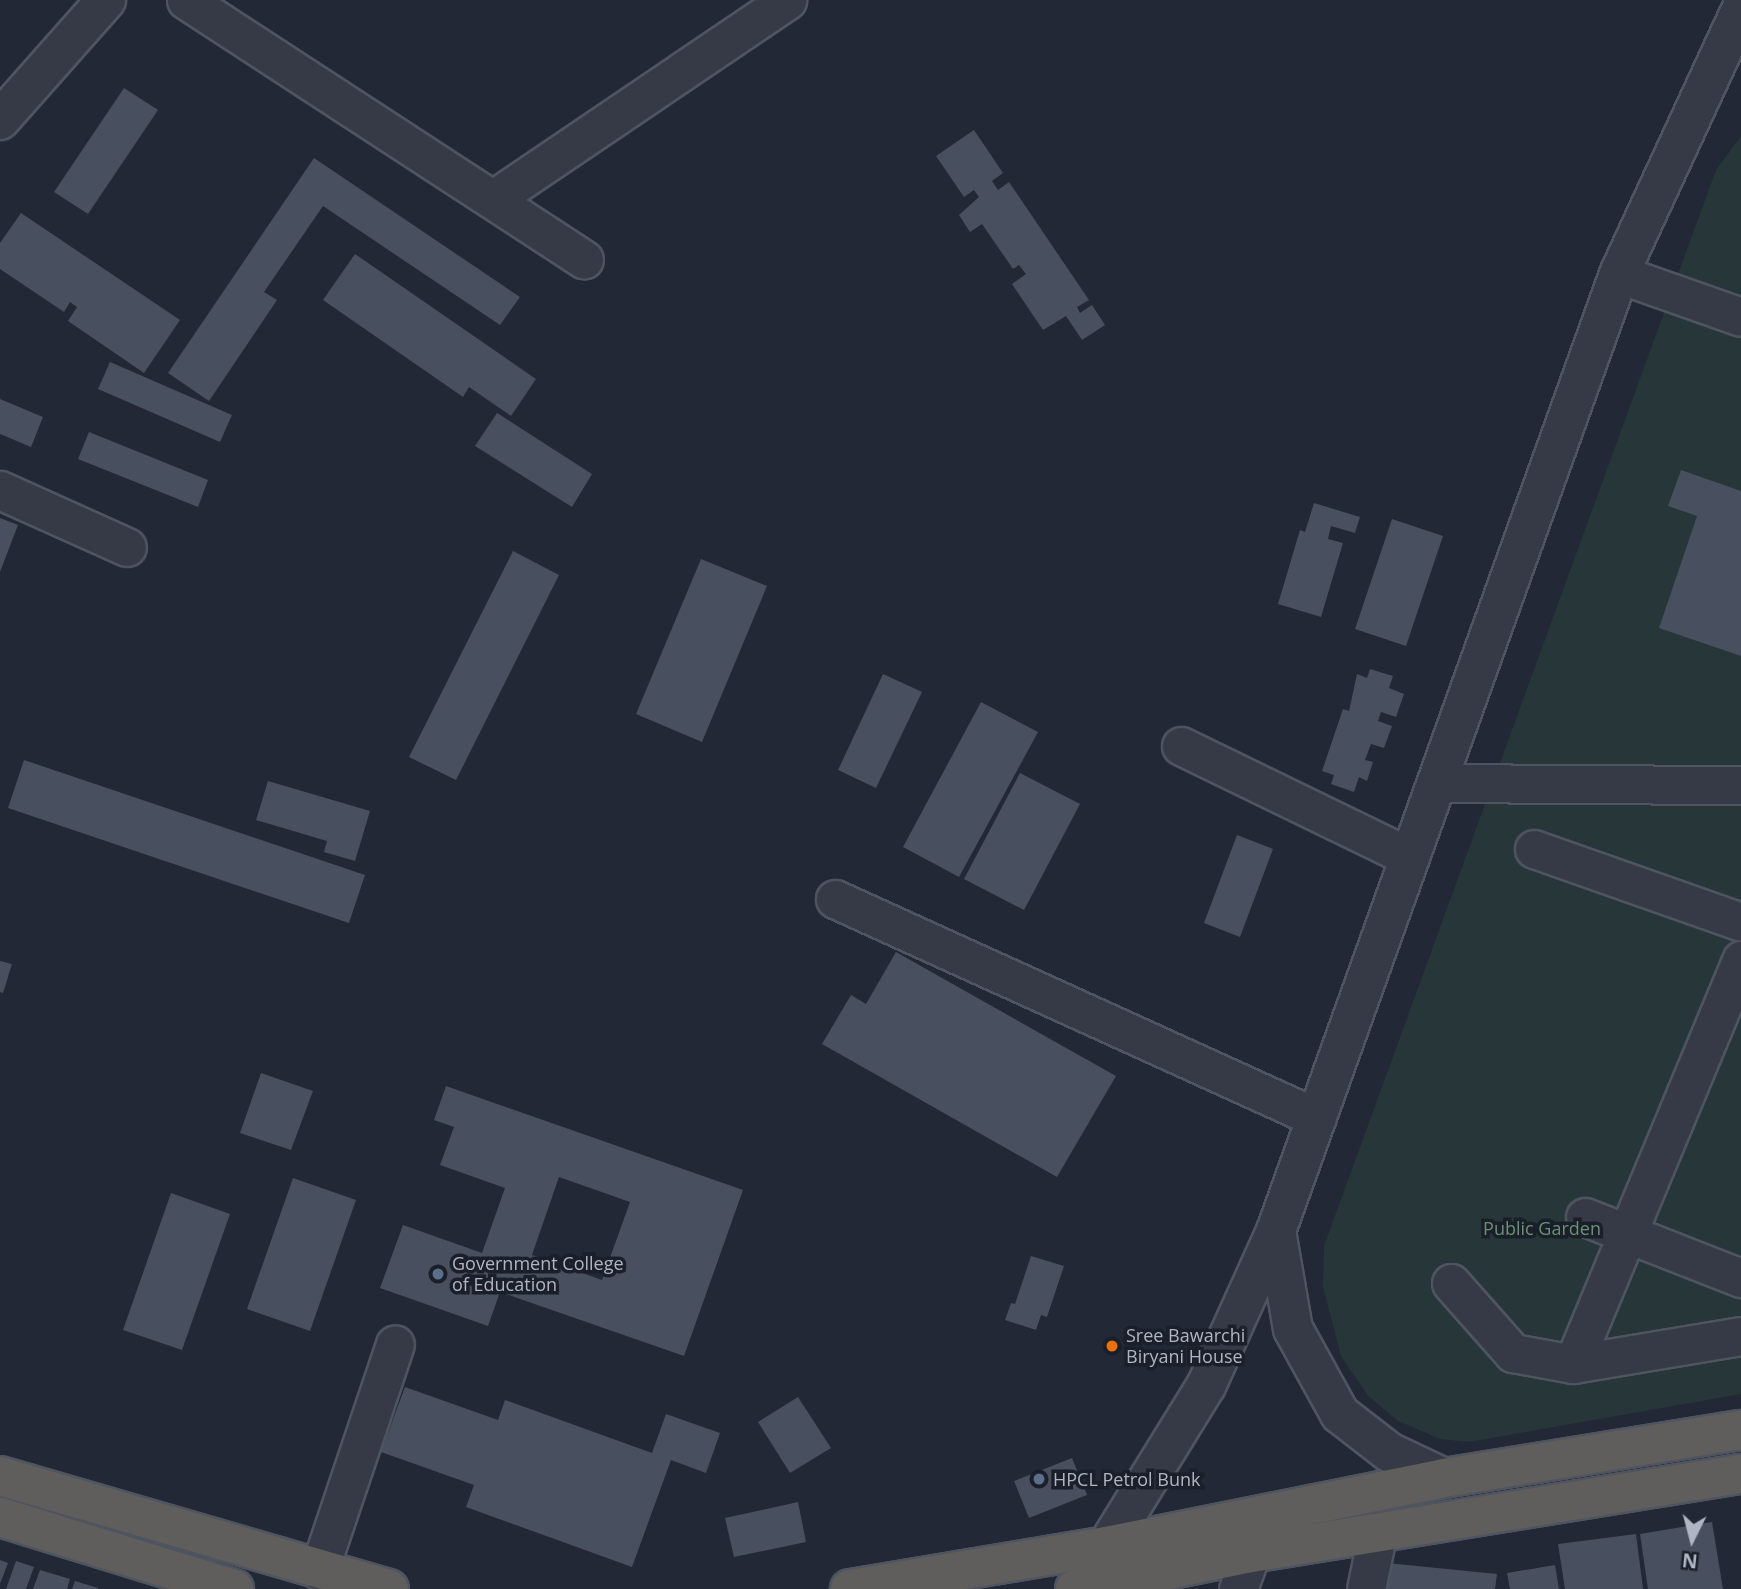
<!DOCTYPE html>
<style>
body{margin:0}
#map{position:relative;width:1741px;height:1589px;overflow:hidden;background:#222835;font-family:"Open Sans",sans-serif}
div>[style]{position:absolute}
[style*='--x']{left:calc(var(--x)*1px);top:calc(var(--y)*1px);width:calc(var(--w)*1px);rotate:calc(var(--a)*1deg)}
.green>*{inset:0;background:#263639}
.building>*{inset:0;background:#484f5f}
.roads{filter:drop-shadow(2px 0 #4f5560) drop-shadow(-2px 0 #4f5560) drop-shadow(0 2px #4f5560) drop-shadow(0 -2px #4f5560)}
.minor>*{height:37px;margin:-18.5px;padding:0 18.5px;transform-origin:18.5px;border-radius:18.5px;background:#353a46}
.tertiary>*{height:38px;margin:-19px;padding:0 19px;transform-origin:19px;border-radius:19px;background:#353a46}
.trunk>*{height:38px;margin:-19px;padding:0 19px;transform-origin:19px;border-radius:19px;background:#5f5e5c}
.dots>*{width:19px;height:19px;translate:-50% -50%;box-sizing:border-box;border:4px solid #1a1f2a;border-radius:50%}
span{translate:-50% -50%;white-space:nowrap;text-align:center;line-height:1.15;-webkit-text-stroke:7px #1a1f2a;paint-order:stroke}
.park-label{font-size:18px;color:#699175}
.poi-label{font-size:18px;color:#afb5c2}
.left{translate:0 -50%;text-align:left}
.north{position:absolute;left:1657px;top:1505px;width:70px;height:70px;-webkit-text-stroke:5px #1a1f2a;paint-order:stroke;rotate:186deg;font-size:19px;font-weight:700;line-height:28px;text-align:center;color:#afb5c2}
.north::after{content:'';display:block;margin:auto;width:24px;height:32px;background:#afb5c2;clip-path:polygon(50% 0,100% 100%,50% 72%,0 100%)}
</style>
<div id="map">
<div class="green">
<div style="clip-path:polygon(1741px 136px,1741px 1394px,1469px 1442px,1440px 1439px,1398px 1421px,1368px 1396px,1341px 1356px,1323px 1287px,1324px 1246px,1716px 170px)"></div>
</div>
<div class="building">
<div style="clip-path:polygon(124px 88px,158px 110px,88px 214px,54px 192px)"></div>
<div style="clip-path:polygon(974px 130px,1003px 173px,992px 181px,998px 190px,1009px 182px,1089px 300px,1077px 307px,1080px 313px,1092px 305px,1105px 325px,1082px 340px,1066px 316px,1043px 330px,1012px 284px,1026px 274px,1019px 265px,1013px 269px,982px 224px,970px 232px,959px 215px,979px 197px,974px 190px,964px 197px,936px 156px)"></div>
<div style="clip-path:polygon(314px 158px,520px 297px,500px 325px,323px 206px,264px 292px,277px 300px,209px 401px,168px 373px)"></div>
<div style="clip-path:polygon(21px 213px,180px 320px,144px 373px,68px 321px,77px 307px,70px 302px,64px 312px,0 269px,0 243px)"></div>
<div style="clip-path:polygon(355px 254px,536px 379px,511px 416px,469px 387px,463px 397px,323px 300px)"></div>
<div style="clip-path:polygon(110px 362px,232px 415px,220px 442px,98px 389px)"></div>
<div style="clip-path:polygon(0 399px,43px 417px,31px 447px,0 434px)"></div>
<div style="clip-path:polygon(497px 413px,592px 474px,572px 507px,475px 446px)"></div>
<div style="clip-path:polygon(89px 432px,208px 480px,198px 507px,78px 459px)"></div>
<div style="clip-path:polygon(1681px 470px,1741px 491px,1741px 656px,1659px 628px,1697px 516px,1668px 506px)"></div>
<div style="clip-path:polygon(1314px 503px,1360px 517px,1355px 533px,1331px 526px,1328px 539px,1343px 543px,1321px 617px,1278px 604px,1300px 530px,1305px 532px)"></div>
<div style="clip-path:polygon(0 518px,18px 525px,0 572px)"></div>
<div style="clip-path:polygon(1392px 519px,1443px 536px,1406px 646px,1355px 629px)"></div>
<div style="clip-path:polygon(513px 551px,559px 575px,456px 780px,409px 757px)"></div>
<div style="clip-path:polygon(701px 559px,767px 586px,702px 742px,636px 714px)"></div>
<div style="clip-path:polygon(1370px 669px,1393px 676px,1389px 688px,1404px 694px,1396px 717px,1381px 712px,1378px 721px,1392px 726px,1384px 748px,1371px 744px,1365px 760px,1373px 762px,1367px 781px,1359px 777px,1354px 792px,1331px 784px,1334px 775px,1322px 771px,1343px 709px,1349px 711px,1357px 674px,1367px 678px)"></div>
<div style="clip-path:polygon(883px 674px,922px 692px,876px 788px,838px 770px)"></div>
<div style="clip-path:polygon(981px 702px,1038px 732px,959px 877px,903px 847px)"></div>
<div style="clip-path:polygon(24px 760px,365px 875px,349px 923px,8px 808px)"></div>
<div style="clip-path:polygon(1020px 773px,1080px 804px,1024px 910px,964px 879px)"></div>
<div style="clip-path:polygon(268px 781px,370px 811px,355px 861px,324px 852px,327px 841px,256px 820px)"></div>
<div style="clip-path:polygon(1237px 835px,1273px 849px,1240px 937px,1204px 923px)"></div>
<div style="clip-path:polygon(896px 952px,1116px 1076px,1057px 1177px,822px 1044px,851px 995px,866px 1004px)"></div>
<div style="clip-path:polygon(0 961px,12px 964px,3px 993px,0 992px)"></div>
<div style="clip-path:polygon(261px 1073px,313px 1091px,291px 1150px,240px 1133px)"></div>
<div style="clip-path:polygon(evenodd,446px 1086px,743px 1190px,684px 1356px,500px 1292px,488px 1326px,380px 1288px,403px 1225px,482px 1253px,505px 1188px,440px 1165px,454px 1127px,434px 1120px,446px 1086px,559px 1177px,630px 1202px,602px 1280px,532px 1255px,559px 1177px)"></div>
<div style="clip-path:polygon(293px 1178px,356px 1200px,310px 1331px,247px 1309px)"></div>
<div style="clip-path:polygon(171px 1193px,230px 1214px,182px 1350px,123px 1330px)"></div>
<div style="clip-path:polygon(1031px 1256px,1064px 1266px,1047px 1317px,1041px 1315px,1036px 1330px,1005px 1320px,1011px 1303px,1015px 1304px)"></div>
<div style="clip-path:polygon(405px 1387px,498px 1420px,505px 1400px,652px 1453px,666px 1414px,720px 1433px,706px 1473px,671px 1460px,632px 1567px,466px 1507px,474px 1485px,381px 1452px)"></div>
<div style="clip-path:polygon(798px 1397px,831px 1448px,790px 1473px,758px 1422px)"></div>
<div style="clip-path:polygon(1072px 1458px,1087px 1495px,1029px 1518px,1014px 1481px)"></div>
<div style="clip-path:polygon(798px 1502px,806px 1542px,734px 1557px,725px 1518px)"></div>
<div style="clip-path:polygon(1712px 1522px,1723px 1589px,1648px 1589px,1640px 1534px)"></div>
<div style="clip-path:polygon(1636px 1534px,1643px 1589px,1565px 1589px,1558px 1544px)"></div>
<div style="clip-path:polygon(0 1560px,8px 1563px,0 1584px)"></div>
<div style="clip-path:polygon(16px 1561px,34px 1567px,26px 1589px,6px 1589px)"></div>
<div style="clip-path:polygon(1387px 1563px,1497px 1574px,1495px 1589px,1385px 1589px)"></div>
<div style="clip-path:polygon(1555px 1565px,1559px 1589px,1510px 1589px,1507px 1573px)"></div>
<div style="clip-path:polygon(40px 1570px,70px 1579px,67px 1589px,33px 1589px)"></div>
<div style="clip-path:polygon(75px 1581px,98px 1588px,98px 1589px,72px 1589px)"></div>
</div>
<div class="roads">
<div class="minor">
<div style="--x:186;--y:0;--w:475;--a:33.1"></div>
<div style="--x:495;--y:198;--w:353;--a:-34.1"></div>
<div style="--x:1619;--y:274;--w:129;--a:19.4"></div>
<div style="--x:0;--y:490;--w:139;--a:24.2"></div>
<div style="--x:1181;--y:746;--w:254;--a:25.9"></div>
<div style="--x:1437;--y:783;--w:304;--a:0.4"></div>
<div style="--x:1534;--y:849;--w:219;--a:19.4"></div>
<div style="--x:835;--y:899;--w:529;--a:24.43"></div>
<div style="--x:1585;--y:1217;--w:168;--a:21.4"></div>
<div style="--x:1451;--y:1283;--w:94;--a:48.5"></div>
<div style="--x:1513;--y:1353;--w:61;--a:10.4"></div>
<div style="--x:1573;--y:1364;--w:170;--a:-9.5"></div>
<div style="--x:1573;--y:1364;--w:438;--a:-67.4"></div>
<div style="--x:319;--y:1570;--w:238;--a:-71.4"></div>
<div style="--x:1238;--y:1589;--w:38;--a:-70"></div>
<div style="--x:1366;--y:1589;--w:59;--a:-78.3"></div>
</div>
<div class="tertiary">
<div style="--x:0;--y:120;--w:160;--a:-48.5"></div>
<div style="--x:1276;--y:1231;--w:99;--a:80.2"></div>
<div style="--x:1293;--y:1329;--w:97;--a:61.1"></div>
<div style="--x:1340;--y:1414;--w:62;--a:37.8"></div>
<div style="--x:1389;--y:1452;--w:61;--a:25.3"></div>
<div style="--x:1107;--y:1546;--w:188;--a:-58.3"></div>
<div style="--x:1206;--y:1386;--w:170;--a:-65.7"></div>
<div style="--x:1276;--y:1231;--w:1017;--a:-70.28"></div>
<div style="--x:1619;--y:274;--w:291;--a:-65.2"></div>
</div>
<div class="trunk">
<div style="--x:0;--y:1476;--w:405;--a:16.2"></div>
<div style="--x:0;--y:1517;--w:245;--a:17.1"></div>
<div style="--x:850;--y:1589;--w:261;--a:-9.5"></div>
<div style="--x:1107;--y:1546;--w:344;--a:-11.4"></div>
<div style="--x:1444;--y:1478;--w:301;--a:-9.2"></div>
<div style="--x:1075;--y:1589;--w:180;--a:-11.6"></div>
<div style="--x:1251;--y:1553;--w:496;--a:-9.2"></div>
</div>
</div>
<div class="dots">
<div style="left:438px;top:1274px;background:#5c6f8a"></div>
<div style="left:1112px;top:1346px;background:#e8710a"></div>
<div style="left:1039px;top:1479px;background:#5c6f8a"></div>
</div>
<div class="park-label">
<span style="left:1542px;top:1228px">Public Garden</span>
</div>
<div class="poi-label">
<span class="left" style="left:452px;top:1274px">Government College<br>of Education</span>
<span class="left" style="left:1126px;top:1346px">Sree Bawarchi<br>Biryani House</span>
<span class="left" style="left:1053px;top:1479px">HPCL Petrol Bunk</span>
</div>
<div class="north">N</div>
</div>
